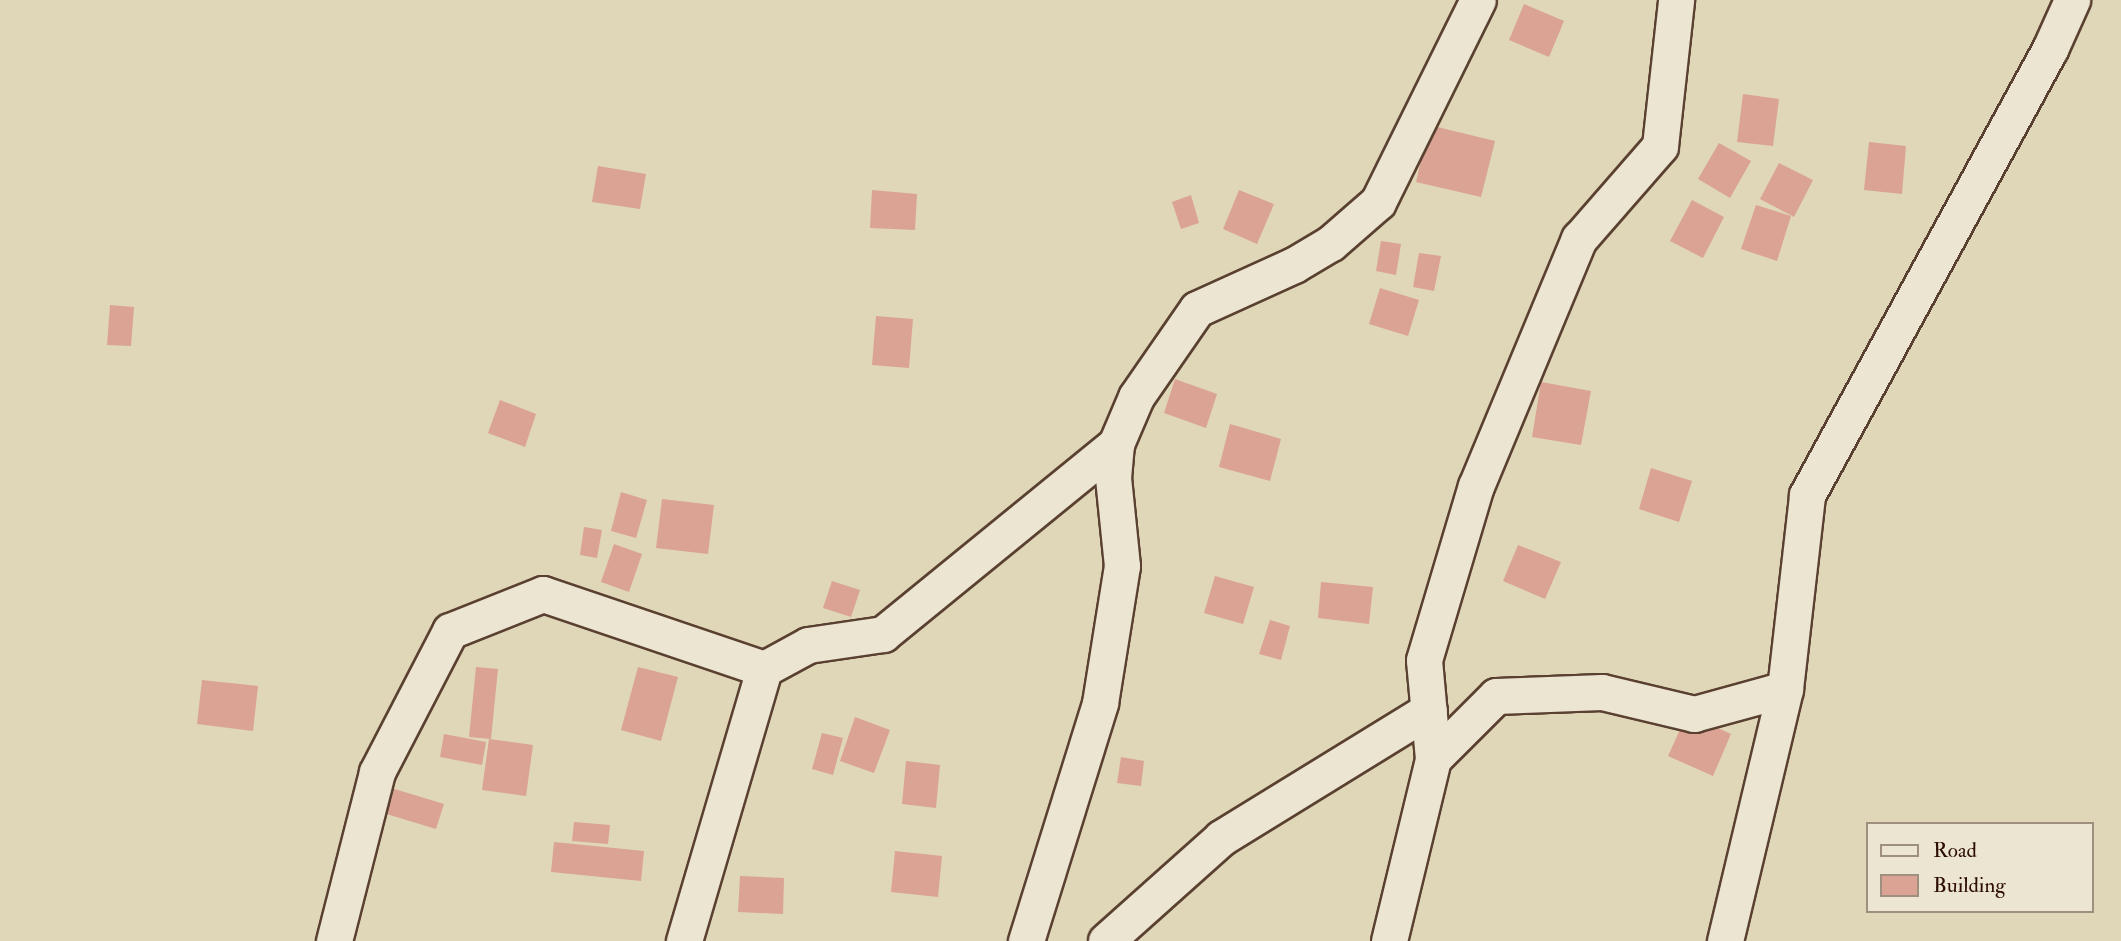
<!DOCTYPE html>
<style>
body{margin:0}
#map{position:relative;width:2121px;height:941px;overflow:hidden;background:#e0d7b8;font-family:"IM FELL Double Pica",serif}
div>[style]{position:absolute}
[style*='--x']{left:calc(var(--x)*1px);top:calc(var(--y)*1px);width:calc(var(--w)*1px);rotate:calc(var(--a)*1deg)}
.building>*{inset:0;background:#daa393}
.roads{filter:drop-shadow(2px 0 #5a4030) drop-shadow(-2px 0 #5a4030) drop-shadow(0 2px #5a4030) drop-shadow(0 -2px #5a4030)}
.minor>*{height:35px;margin:-17.5px;padding:0 17.5px;transform-origin:17.5px;border-radius:17.5px;background:#ebe5d1}
span{translate:-50% -50%;white-space:nowrap;text-align:center;line-height:1.15;-webkit-text-stroke:7px #ebe5d1;paint-order:stroke}
.legend{position:absolute;left:1866px;top:822px;width:228px;height:91px;box-sizing:border-box;background:#ebe5d1;border:2px solid #9f8f7e;margin:0;padding:9px 12px;list-style:none;font-size:21px;color:#2e0d02}
.legend li{display:flex;align-items:center;gap:14px;height:35px}
.legend b{width:35px;border:2px solid #9f8f7e}
</style>
<div id="map">
<div class="building">
<div style="clip-path:polygon(1524px 4px,1564px 21px,1549px 57px,1509px 40px)"></div>
<div style="clip-path:polygon(1743px 94px,1779px 99px,1773px 146px,1737px 142px)"></div>
<div style="clip-path:polygon(1429px 125px,1495px 141px,1481px 197px,1416px 182px)"></div>
<div style="clip-path:polygon(1869px 142px,1906px 146px,1902px 194px,1864px 190px)"></div>
<div style="clip-path:polygon(1719px 143px,1751px 161px,1730px 198px,1698px 179px)"></div>
<div style="clip-path:polygon(1779px 163px,1813px 180px,1794px 217px,1760px 199px)"></div>
<div style="clip-path:polygon(598px 166px,646px 174px,640px 209px,592px 202px)"></div>
<div style="clip-path:polygon(872px 190px,917px 194px,915px 230px,870px 228px)"></div>
<div style="clip-path:polygon(1239px 190px,1274px 204px,1257px 244px,1223px 229px)"></div>
<div style="clip-path:polygon(1191px 195px,1199px 223px,1181px 229px,1172px 202px)"></div>
<div style="clip-path:polygon(1692px 200px,1724px 217px,1703px 258px,1670px 241px)"></div>
<div style="clip-path:polygon(1756px 205px,1791px 216px,1777px 261px,1741px 249px)"></div>
<div style="clip-path:polygon(1381px 241px,1401px 244px,1396px 275px,1376px 271px)"></div>
<div style="clip-path:polygon(1419px 253px,1441px 256px,1434px 291px,1413px 287px)"></div>
<div style="clip-path:polygon(1380px 288px,1419px 300px,1408px 336px,1369px 324px)"></div>
<div style="clip-path:polygon(110px 305px,134px 307px,131px 346px,107px 345px)"></div>
<div style="clip-path:polygon(876px 316px,913px 319px,909px 368px,872px 365px)"></div>
<div style="clip-path:polygon(1175px 379px,1217px 394px,1206px 428px,1164px 413px)"></div>
<div style="clip-path:polygon(1541px 382px,1591px 391px,1581px 445px,1532px 437px)"></div>
<div style="clip-path:polygon(500px 400px,536px 414px,525px 447px,488px 433px)"></div>
<div style="clip-path:polygon(1230px 424px,1281px 439px,1270px 481px,1219px 467px)"></div>
<div style="clip-path:polygon(1651px 468px,1692px 481px,1679px 522px,1639px 509px)"></div>
<div style="clip-path:polygon(621px 492px,647px 500px,636px 538px,611px 531px)"></div>
<div style="clip-path:polygon(662px 499px,714px 505px,708px 554px,656px 548px)"></div>
<div style="clip-path:polygon(584px 527px,602px 530px,597px 558px,580px 555px)"></div>
<div style="clip-path:polygon(614px 544px,642px 554px,629px 592px,601px 582px)"></div>
<div style="clip-path:polygon(1518px 545px,1561px 562px,1545px 599px,1503px 581px)"></div>
<div style="clip-path:polygon(1215px 576px,1254px 587px,1243px 624px,1204px 613px)"></div>
<div style="clip-path:polygon(832px 581px,860px 590px,851px 617px,823px 608px)"></div>
<div style="clip-path:polygon(1321px 582px,1373px 587px,1369px 624px,1318px 618px)"></div>
<div style="clip-path:polygon(1270px 620px,1290px 626px,1281px 660px,1259px 654px)"></div>
<div style="clip-path:polygon(476px 667px,498px 669px,491px 739px,469px 737px)"></div>
<div style="clip-path:polygon(638px 667px,678px 677px,661px 741px,621px 730px)"></div>
<div style="clip-path:polygon(202px 680px,258px 686px,253px 731px,197px 724px)"></div>
<div style="clip-path:polygon(1687px 714px,1731px 734px,1713px 776px,1668px 756px)"></div>
<div style="clip-path:polygon(855px 717px,890px 730px,874px 773px,840px 761px)"></div>
<div style="clip-path:polygon(822px 733px,843px 738px,833px 775px,812px 769px)"></div>
<div style="clip-path:polygon(444px 734px,486px 742px,482px 765px,440px 757px)"></div>
<div style="clip-path:polygon(489px 739px,533px 745px,526px 796px,482px 790px)"></div>
<div style="clip-path:polygon(1121px 757px,1144px 761px,1141px 786px,1117px 783px)"></div>
<div style="clip-path:polygon(906px 761px,940px 765px,936px 808px,902px 804px)"></div>
<div style="clip-path:polygon(388px 787px,444px 804px,436px 829px,380px 812px)"></div>
<div style="clip-path:polygon(574px 822px,610px 825px,608px 844px,572px 841px)"></div>
<div style="clip-path:polygon(554px 842px,644px 851px,641px 881px,551px 872px)"></div>
<div style="clip-path:polygon(895px 851px,942px 856px,938px 897px,891px 892px)"></div>
<div style="clip-path:polygon(740px 876px,784px 878px,783px 914px,738px 912px)"></div>
</div>
<div class="roads">
<div class="minor">
<div style="--x:1433;--y:759;--w:99;--a:-95.2"></div>
<div style="--x:1424;--y:660;--w:182;--a:-73.4"></div>
<div style="--x:1476;--y:486;--w:268;--a:-67.4"></div>
<div style="--x:1579;--y:239;--w:123;--a:-48.9"></div>
<div style="--x:1660;--y:146;--w:147;--a:-83.7"></div>
<div style="--x:334;--y:941;--w:174;--a:-75.7"></div>
<div style="--x:377;--y:772;--w:159;--a:-62.6"></div>
<div style="--x:450;--y:631;--w:100;--a:-21.7"></div>
<div style="--x:543;--y:594;--w:233;--a:18.7"></div>
<div style="--x:684;--y:941;--w:284;--a:-73.6"></div>
<div style="--x:764;--y:669;--w:50;--a:-28.6"></div>
<div style="--x:808;--y:645;--w:76;--a:-8.3"></div>
<div style="--x:883;--y:634;--w:301;--a:-39.2"></div>
<div style="--x:1026;--y:941;--w:249;--a:-72.7"></div>
<div style="--x:1100;--y:703;--w:139;--a:-80.9"></div>
<div style="--x:1122;--y:566;--w:88;--a:-95.8"></div>
<div style="--x:1113;--y:478;--w:34;--a:-85"></div>
<div style="--x:1116;--y:444;--w:51;--a:-66.9"></div>
<div style="--x:1136;--y:397;--w:107;--a:-55.3"></div>
<div style="--x:1197;--y:309;--w:107;--a:-24.4"></div>
<div style="--x:1294;--y:265;--w:43;--a:-30.7"></div>
<div style="--x:1331;--y:243;--w:62;--a:-41.1"></div>
<div style="--x:1378;--y:202;--w:225;--a:-63.7"></div>
<div style="--x:1106;--y:941;--w:154;--a:-41.8"></div>
<div style="--x:1221;--y:838;--w:244;--a:-31.6"></div>
<div style="--x:1389;--y:941;--w:187;--a:-76.4"></div>
<div style="--x:1433;--y:759;--w:89;--a:-45"></div>
<div style="--x:1496;--y:696;--w:106;--a:-2.2"></div>
<div style="--x:1602;--y:692;--w:95;--a:13.4"></div>
<div style="--x:1694;--y:714;--w:94;--a:-15.4"></div>
<div style="--x:1785;--y:689;--w:195;--a:-83.5"></div>
<div style="--x:1807;--y:495;--w:508;--a:-61.42"></div>
<div style="--x:2050;--y:49;--w:54;--a:-65.8"></div>
<div style="--x:1725;--y:941;--w:259;--a:-76.6"></div>
</div>
</div>
<ul class="legend">
<li><b style="height:9px;background:#ebe5d1"></b>Road</li>
<li><b style="height:19px;background:#daa393"></b>Building</li>
</ul>
</div>
